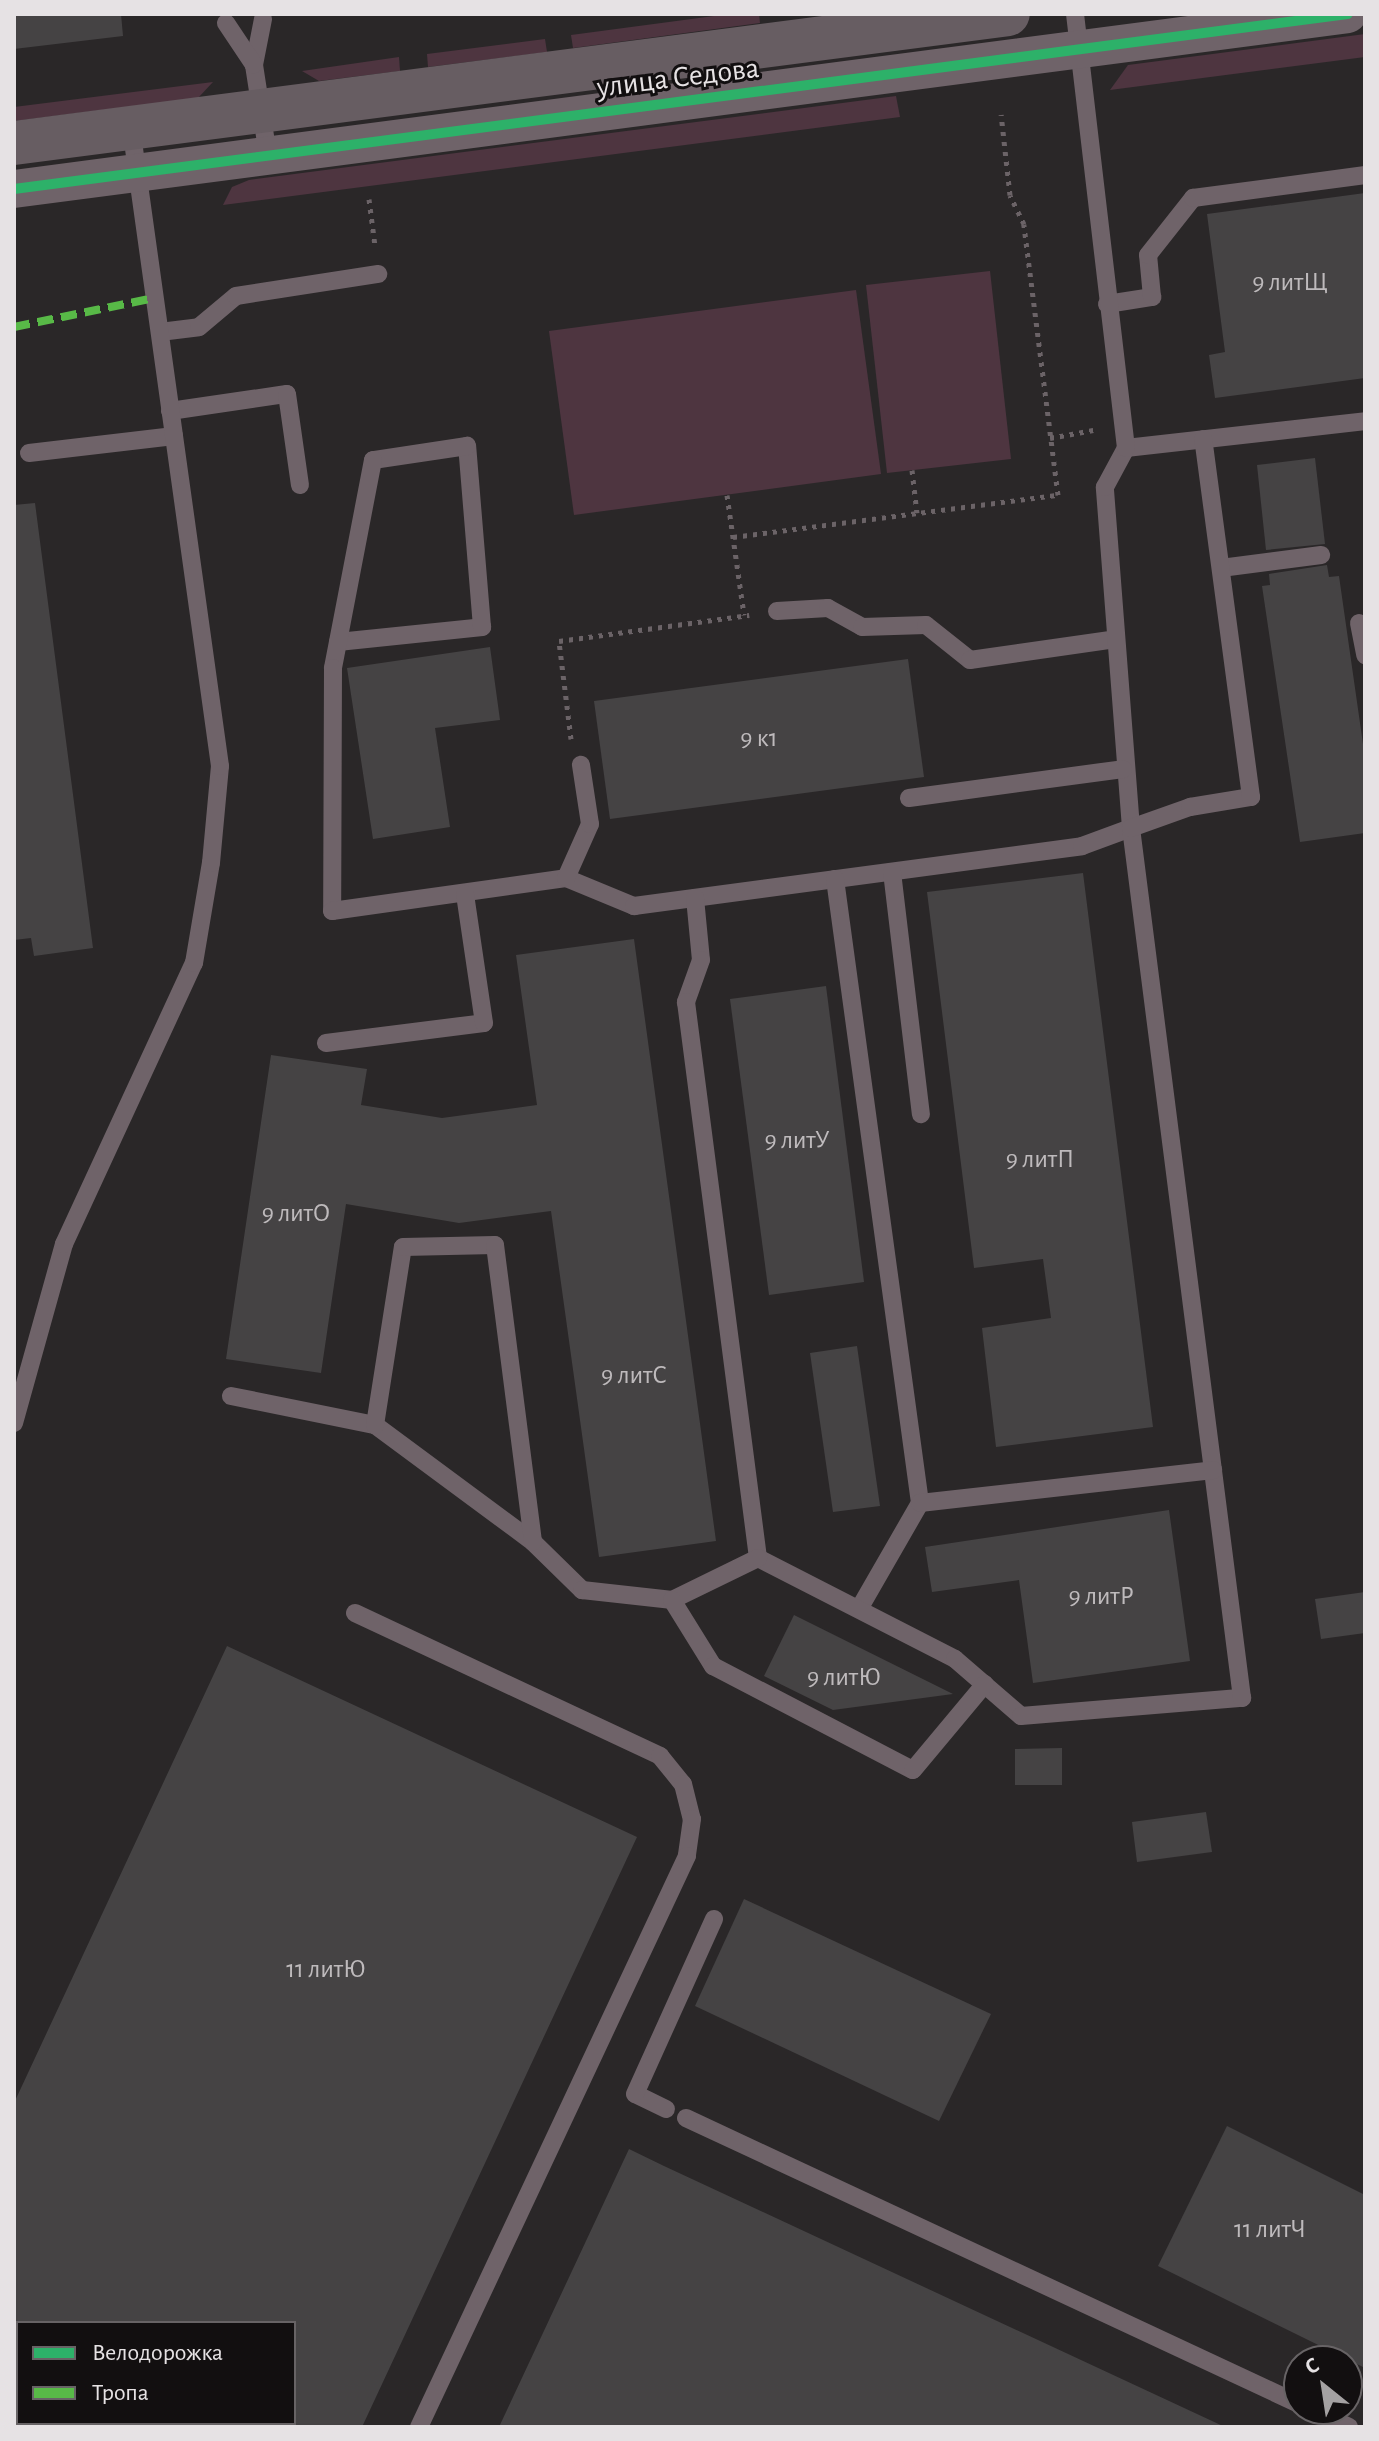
<!DOCTYPE html>
<meta charset="utf-8">
<style>
body{margin:0}
#map{position:relative;width:1379px;height:2441px;overflow:hidden;background:#2a2728;font-family:"Alegreya Sans",sans-serif}
div>[style]{position:absolute}
[style*='--x']{left:calc(var(--x)*1px);top:calc(var(--y)*1px);width:calc(var(--w)*1px);rotate:calc(var(--a)*1deg)}
.green>*{inset:0;background:#4e3540}
.building>*{inset:0;background:#454344}
.path>*{height:5px;margin-top:-2.5px;transform-origin:0;background:repeating-linear-gradient(90deg,#6b6367 0 4px,transparent 0 10px)}
.lane>*{height:18px;margin:-9px;padding:0 9px;transform-origin:9px;border-radius:9px;background:#6f6369}
.street>*{height:38px;margin:-19px;padding:0 19px;transform-origin:19px;border-radius:19px;background:#6f6369}
.secondary>*{height:44px;margin:-22px;padding:0 22px;transform-origin:22px;border-radius:22px;background:#675d62}
.quiet>*{height:8px;margin-top:-4px;transform-origin:0;background:repeating-linear-gradient(90deg,#58b947 0 16px,transparent 0 24px)}
.cycleway>*{height:10px;margin:-5px;padding:0 5px;transform-origin:5px;border-radius:5px;background:#2db169}
span{translate:-50% -50%;white-space:nowrap;text-align:center;line-height:1.15;-webkit-text-stroke:6px #120f10;paint-order:stroke}
.number-label{font-size:26px;color:#bebabc}
.number-label span{-webkit-text-stroke-width:0}
.street-label{font-size:30px;color:#e6e2e4}
.frame{position:absolute;inset:0;border:16px solid #e6e2e4;pointer-events:none}
.legend{position:absolute;left:16px;top:2321px;width:280px;height:104px;box-sizing:border-box;background:#120f10;border:2px solid #676365;margin:0;padding:10px 14px;list-style:none;font-size:24px;color:#e6e2e4}
.legend li{display:flex;align-items:center;gap:16px;height:40px}
.legend b{width:40px;border:2px solid #676365}
.north{position:absolute;left:1283px;top:2345px;width:80px;height:80px;box-sizing:border-box;background:#120f10;border:2px solid #676365;border-radius:50%;rotate:330deg;font-size:22px;font-weight:700;line-height:32px;text-align:center;color:#e6e2e4}
.north::after{content:'';display:block;margin:auto;width:28px;height:36px;background:#a4a1a2;clip-path:polygon(50% 0,100% 100%,50% 72%,0 100%)}
</style>
<div id="map">
<div class="green">
<div style="clip-path:polygon(729px 14px,759px 14px,760px 23px,573px 48px,571px 35px)"></div>
<div style="clip-path:polygon(1365px 34px,1365px 57px,1110px 90px,1128px 65px)"></div>
<div style="clip-path:polygon(545px 39px,547px 52px,428px 67px,427px 54px)"></div>
<div style="clip-path:polygon(399px 57px,400px 71px,319px 81px,302px 71px)"></div>
<div style="clip-path:polygon(213px 82px,198px 98px,14px 121px,14px 107px)"></div>
<div style="clip-path:polygon(896px 96px,900px 117px,223px 205px,232px 187px,249px 180px)"></div>
<div style="clip-path:polygon(990px 271px,1011px 459px,887px 473px,866px 285px)"></div>
<div style="clip-path:polygon(856px 290px,881px 474px,574px 515px,549px 331px)"></div>
</div>
<div class="building">
<div style="clip-path:polygon(14px 14px,121px 14px,123px 36px,14px 49px)"></div>
<div style="clip-path:polygon(1365px 193px,1365px 378px,1215px 398px,1209px 355px,1225px 352px,1207px 214px)"></div>
<div style="clip-path:polygon(1315px 458px,1325px 544px,1266px 550px,1257px 465px)"></div>
<div style="clip-path:polygon(35px 503px,93px 948px,34px 956px,31px 938px,14px 940px,14px 505px)"></div>
<div style="clip-path:polygon(1327px 565px,1329px 577px,1339px 576px,1365px 758px,1365px 833px,1300px 842px,1262px 586px,1270px 585px,1269px 574px)"></div>
<div style="clip-path:polygon(490px 647px,500px 720px,435px 728px,450px 827px,373px 839px,347px 668px)"></div>
<div style="clip-path:polygon(908px 659px,924px 777px,610px 819px,594px 701px)"></div>
<div style="clip-path:polygon(1083px 873px,1153px 1427px,996px 1447px,982px 1328px,1051px 1318px,1043px 1259px,974px 1268px,927px 892px)"></div>
<div style="clip-path:polygon(634px 939px,716px 1541px,599px 1557px,551px 1211px,459px 1223px,346px 1204px,321px 1373px,226px 1359px,271px 1055px,367px 1069px,361px 1105px,442px 1118px,537px 1105px,516px 955px)"></div>
<div style="clip-path:polygon(826px 986px,864px 1282px,769px 1295px,730px 999px)"></div>
<div style="clip-path:polygon(857px 1346px,880px 1506px,833px 1512px,810px 1353px)"></div>
<div style="clip-path:polygon(1169px 1510px,1190px 1661px,1033px 1683px,1019px 1580px,932px 1592px,925px 1547px)"></div>
<div style="clip-path:polygon(1365px 1592px,1365px 1633px,1321px 1639px,1315px 1599px)"></div>
<div style="clip-path:polygon(794px 1615px,953px 1694px,833px 1710px,764px 1676px)"></div>
<div style="clip-path:polygon(227px 1646px,637px 1837px,362px 2427px,294px 2427px,294px 2323px,14px 2323px,14px 2103px)"></div>
<div style="clip-path:polygon(1062px 1748px,1062px 1785px,1015px 1785px,1015px 1749px)"></div>
<div style="clip-path:polygon(1206px 1812px,1212px 1852px,1137px 1862px,1132px 1822px)"></div>
<div style="clip-path:polygon(744px 1899px,991px 2014px,939px 2121px,695px 2006px)"></div>
<div style="clip-path:polygon(1227px 2126px,1365px 2195px,1365px 2368px,1158px 2266px)"></div>
<div style="clip-path:polygon(629px 2149px,664px 2166px,1225px 2427px,499px 2427px)"></div>
</div>
<div class="path">
<div style="--x:369;--y:199;--w:47;--a:82.7"></div>
<div style="--x:1050;--y:438;--w:44;--a:-10.5"></div>
<div style="--x:912;--y:470;--w:43;--a:83.4"></div>
<div style="--x:727;--y:495;--w:121;--a:81.9"></div>
<div style="--x:733;--y:537;--w:328;--a:-7.4"></div>
<div style="--x:1058;--y:495;--w:273;--a:-97.2"></div>
<div style="--x:1024;--y:224;--w:32;--a:-116"></div>
<div style="--x:1010;--y:195;--w:81;--a:-96.3"></div>
<div style="--x:571;--y:739;--w:99;--a:-97"></div>
<div style="--x:559;--y:641;--w:192;--a:-7.8"></div>
</div>
<div class="lane">
<div style="--x:263;--y:19;--w:47;--a:101.1"></div>
<div style="--x:254;--y:65;--w:91;--a:81.2"></div>
<div style="--x:226;--y:23;--w:50;--a:56.3"></div>
<div style="--x:1107;--y:304;--w:46;--a:-8.8"></div>
<div style="--x:1152;--y:297;--w:42;--a:-95.4"></div>
<div style="--x:1148;--y:255;--w:73;--a:-51.7"></div>
<div style="--x:1193;--y:198;--w:174;--a:-7.6"></div>
<div style="--x:160;--y:332;--w:39;--a:-7"></div>
<div style="--x:199;--y:327;--w:48;--a:-40"></div>
<div style="--x:236;--y:296;--w:144;--a:-8.8"></div>
<div style="--x:170;--y:411;--w:118;--a:-8.3"></div>
<div style="--x:287;--y:394;--w:92;--a:81.9"></div>
<div style="--x:1126;--y:448;--w:241;--a:-6.4"></div>
<div style="--x:29;--y:453;--w:146;--a:-6.7"></div>
<div style="--x:1221;--y:568;--w:101;--a:-7.4"></div>
<div style="--x:777;--y:611;--w:51;--a:-3.4"></div>
<div style="--x:828;--y:608;--w:39;--a:29"></div>
<div style="--x:862;--y:627;--w:64;--a:-1.8"></div>
<div style="--x:926;--y:625;--w:56;--a:38.5"></div>
<div style="--x:970;--y:660;--w:147;--a:-8.2"></div>
<div style="--x:1359;--y:623;--w:33;--a:79"></div>
<div style="--x:338;--y:642;--w:145;--a:-5.9"></div>
<div style="--x:482;--y:627;--w:182;--a:-94.7"></div>
<div style="--x:467;--y:446;--w:95;--a:171.5"></div>
<div style="--x:373;--y:460;--w:212;--a:100.9"></div>
<div style="--x:333;--y:668;--w:243;--a:90.2"></div>
<div style="--x:332;--y:911;--w:236;--a:-8"></div>
<div style="--x:566;--y:878;--w:74;--a:22.4"></div>
<div style="--x:634;--y:906;--w:452;--a:-7.6"></div>
<div style="--x:1082;--y:846;--w:52;--a:-20.2"></div>
<div style="--x:1131;--y:828;--w:342;--a:-94.4"></div>
<div style="--x:1105;--y:487;--w:44;--a:-61.7"></div>
<div style="--x:1126;--y:448;--w:437;--a:-96.7"></div>
<div style="--x:909;--y:798;--w:216;--a:-7.7"></div>
<div style="--x:892;--y:872;--w:244;--a:83.2"></div>
<div style="--x:566;--y:878;--w:59;--a:-66"></div>
<div style="--x:590;--y:824;--w:60;--a:-98.7"></div>
<div style="--x:835;--y:879;--w:630;--a:82.24"></div>
<div style="--x:920;--y:1503;--w:122;--a:119.9"></div>
<div style="--x:695;--y:898;--w:62;--a:84.5"></div>
<div style="--x:701;--y:960;--w:45;--a:109.7"></div>
<div style="--x:686;--y:1002;--w:561;--a:82.62"></div>
<div style="--x:758;--y:1558;--w:221;--a:27.1"></div>
<div style="--x:955;--y:1659;--w:87;--a:40.8"></div>
<div style="--x:1021;--y:1716;--w:222;--a:-4.7"></div>
<div style="--x:1242;--y:1698;--w:877;--a:-97.27"></div>
<div style="--x:1131;--y:828;--w:63;--a:-19.6"></div>
<div style="--x:1190;--y:807;--w:62;--a:-9.3"></div>
<div style="--x:1251;--y:797;--w:361;--a:-97.6"></div>
<div style="--x:326;--y:1043;--w:159;--a:-7.2"></div>
<div style="--x:484;--y:1023;--w:130;--a:-98.4"></div>
<div style="--x:231;--y:1396;--w:147;--a:11.4"></div>
<div style="--x:375;--y:1425;--w:197;--a:36.5"></div>
<div style="--x:533;--y:1542;--w:69;--a:44.4"></div>
<div style="--x:582;--y:1590;--w:91;--a:6.3"></div>
<div style="--x:672;--y:1600;--w:96;--a:-26"></div>
<div style="--x:14;--y:1423;--w:186;--a:-74.4"></div>
<div style="--x:64;--y:1244;--w:310;--a:-65.2"></div>
<div style="--x:194;--y:963;--w:101;--a:-80.4"></div>
<div style="--x:211;--y:863;--w:97;--a:-84.7"></div>
<div style="--x:220;--y:766;--w:645;--a:-97.93"></div>
<div style="--x:375;--y:1425;--w:180;--a:-81.1"></div>
<div style="--x:403;--y:1247;--w:92;--a:-1.2"></div>
<div style="--x:495;--y:1245;--w:299;--a:82.7"></div>
<div style="--x:920;--y:1503;--w:295;--a:-6.4"></div>
<div style="--x:672;--y:1600;--w:78;--a:58.2"></div>
<div style="--x:713;--y:1666;--w:225;--a:27.5"></div>
<div style="--x:913;--y:1770;--w:112;--a:-50.1"></div>
<div style="--x:355;--y:1613;--w:337;--a:25.1"></div>
<div style="--x:660;--y:1756;--w:36;--a:51"></div>
<div style="--x:683;--y:1784;--w:36;--a:76"></div>
<div style="--x:692;--y:1819;--w:37;--a:98"></div>
<div style="--x:687;--y:1856;--w:631;--a:115.14"></div>
<div style="--x:666;--y:2109;--w:34;--a:-154"></div>
<div style="--x:635;--y:2094;--w:192;--a:-65.7"></div>
<div style="--x:686;--y:2118;--w:676;--a:25.01"></div>
<div style="--x:1310;--y:2409;--w:43;--a:24.8"></div>
</div>
<div class="street">
<div style="--x:14;--y:189;--w:1345;--a:-7.47"></div>
</div>
<div class="secondary">
<div style="--x:14;--y:143;--w:1002;--a:-7.39"></div>
</div>
<div class="quiet">
<div style="--x:14;--y:327;--w:143;--a:-11.7"></div>
</div>
<div class="cycleway">
<div style="--x:14;--y:189;--w:1345;--a:-7.47"></div>
</div>
<div class="number-label">
<span style="left:1290px;top:283px">9 литЩ</span>
<span style="left:759px;top:739px">9 к1</span>
<span style="left:797px;top:1141px">9 литУ</span>
<span style="left:1040px;top:1160px">9 литП</span>
<span style="left:296px;top:1214px">9 литО</span>
<span style="left:634px;top:1376px">9 литС</span>
<span style="left:1101px;top:1597px">9 литР</span>
<span style="left:844px;top:1678px">9 литЮ</span>
<span style="left:326px;top:1970px">11 литЮ</span>
<span style="left:1270px;top:2230px">11 литЧ</span>
</div>
<div class="street-label">
<span style="left:678px;top:78px;rotate:-7deg">улица Седова</span>
</div>
<div class="frame"></div>
<ul class="legend">
<li><b style="height:10px;background:#2db169"></b>Велодорожка</li>
<li><b style="height:10px;background:#58b947"></b>Тропа</li>
</ul>
<div class="north">С</div>
</div>
